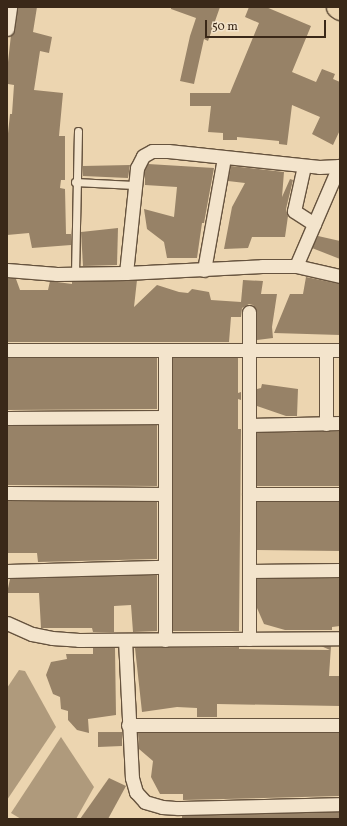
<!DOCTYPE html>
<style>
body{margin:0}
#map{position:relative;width:347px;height:826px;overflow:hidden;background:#ecd5b0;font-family:Vollkorn,serif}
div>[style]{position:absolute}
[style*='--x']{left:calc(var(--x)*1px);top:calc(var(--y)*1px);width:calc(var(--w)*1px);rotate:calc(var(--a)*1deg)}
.water>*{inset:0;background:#af9a7c}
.building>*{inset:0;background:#978267}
.roads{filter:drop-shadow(1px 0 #66533e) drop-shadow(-1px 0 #66533e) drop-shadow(0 1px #66533e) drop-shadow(0 -1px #66533e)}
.lane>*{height:7px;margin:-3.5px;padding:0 3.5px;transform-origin:3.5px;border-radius:3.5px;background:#f3e4cc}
.street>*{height:13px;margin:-6.5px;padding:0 6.5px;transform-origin:6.5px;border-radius:6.5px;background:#f3e4cc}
.primary>*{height:21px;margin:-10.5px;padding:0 10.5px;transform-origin:10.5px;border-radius:10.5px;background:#ecd5b0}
span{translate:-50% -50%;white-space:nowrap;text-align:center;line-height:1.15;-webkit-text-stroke:3px #f3e4cc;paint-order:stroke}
.frame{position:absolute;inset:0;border:8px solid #3a2818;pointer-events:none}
.scale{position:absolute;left:205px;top:20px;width:121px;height:18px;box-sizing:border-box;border:2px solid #3a2818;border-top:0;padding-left:5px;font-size:12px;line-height:14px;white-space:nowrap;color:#3a2818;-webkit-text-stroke:3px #f3e4cc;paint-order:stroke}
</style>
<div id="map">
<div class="water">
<div style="clip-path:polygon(19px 670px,25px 671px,56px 727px,7px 800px,7px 688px)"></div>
<div style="clip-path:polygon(61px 737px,94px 787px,76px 819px,21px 819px,11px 813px)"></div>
</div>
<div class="building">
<div style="clip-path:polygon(18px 7px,37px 7px,33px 32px,52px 37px,49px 53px,40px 51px,34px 90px,63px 93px,59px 136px,65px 136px,65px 180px,61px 180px,60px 188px,65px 189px,66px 234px,71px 234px,71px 245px,32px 248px,29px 233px,7px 235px,7px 143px,10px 114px,12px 114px,14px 85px,8px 84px,8px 62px,11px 35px,15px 30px)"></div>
<div style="clip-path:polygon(171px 7px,220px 7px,208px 41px,204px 39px,194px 84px,180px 81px,190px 36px,196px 18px,171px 9px)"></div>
<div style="clip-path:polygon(249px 7px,266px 7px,311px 26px,292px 72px,316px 82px,322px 69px,335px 74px,333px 79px,340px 82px,340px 130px,333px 145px,312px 134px,320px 117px,292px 105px,287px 145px,279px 144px,279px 141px,237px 137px,237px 140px,223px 140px,223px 133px,208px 132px,211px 106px,190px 106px,190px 93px,230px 93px,259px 23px,245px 17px)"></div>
<div style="clip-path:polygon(148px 164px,214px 168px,204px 223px,202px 223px,197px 258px,167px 258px,164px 242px,147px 229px,144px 209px,174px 217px,177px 187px,145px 185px,145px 170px)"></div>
<div style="clip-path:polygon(130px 165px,128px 178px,83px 176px,83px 166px)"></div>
<div style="clip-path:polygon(231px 166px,284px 172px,282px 197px,290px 179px,293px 180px,286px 209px,288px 216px,285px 237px,252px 237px,248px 248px,224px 249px,232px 207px,245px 183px,228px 181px)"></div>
<div style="clip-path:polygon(118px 228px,117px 265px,83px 266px,81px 232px)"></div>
<div style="clip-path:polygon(318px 236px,340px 241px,340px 259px,312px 248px)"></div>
<div style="clip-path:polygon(306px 277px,340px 284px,340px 335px,274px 333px,290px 294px,303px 294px)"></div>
<div style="clip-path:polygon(7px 278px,16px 279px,20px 290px,48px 290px,50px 281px,72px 284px,72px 282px,137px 280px,134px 307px,157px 285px,179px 292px,188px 293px,192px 289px,209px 292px,211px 300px,241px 302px,243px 280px,263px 281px,261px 294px,277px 294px,272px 327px,273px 338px,257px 340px,257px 312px,253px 305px,249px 304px,242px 308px,241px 317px,231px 317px,229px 342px,7px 342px)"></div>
<div style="clip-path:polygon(7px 358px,157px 358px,157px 409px,7px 410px)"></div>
<div style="clip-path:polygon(173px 358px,238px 358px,238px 393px,241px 392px,241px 400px,238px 399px,238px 429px,241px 429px,239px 631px,173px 631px)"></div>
<div style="clip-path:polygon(262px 384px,298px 389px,297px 416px,286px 416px,257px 406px,257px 389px,261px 388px)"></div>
<div style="clip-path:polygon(157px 425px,157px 486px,7px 485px,7px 426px)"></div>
<div style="clip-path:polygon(340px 431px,340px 486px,257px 486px,257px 433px)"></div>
<div style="clip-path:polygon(7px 501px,157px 502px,157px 559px,38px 562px,37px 553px,7px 553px)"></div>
<div style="clip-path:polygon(257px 502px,340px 502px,340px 551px,257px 550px)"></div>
<div style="clip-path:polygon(157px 575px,157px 631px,133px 632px,131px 605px,114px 606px,114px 632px,93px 632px,92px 628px,41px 628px,39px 593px,7px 593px,10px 579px)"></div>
<div style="clip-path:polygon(340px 578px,340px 626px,332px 627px,332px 630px,285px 630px,264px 624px,257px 608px,257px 579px)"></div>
<div style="clip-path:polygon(321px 646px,331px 646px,329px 676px,340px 676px,340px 706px,217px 704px,217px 717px,197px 717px,197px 708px,177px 707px,142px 712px,135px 648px,239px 647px,239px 649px,330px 650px)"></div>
<div style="clip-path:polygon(93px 648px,115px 648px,116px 715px,88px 719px,89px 733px,77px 730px,68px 720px,68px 711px,61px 709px,60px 697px,53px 694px,46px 675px,51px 662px,67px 659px,66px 654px,93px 654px)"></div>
<div style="clip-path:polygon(98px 732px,122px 732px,122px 746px,98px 747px)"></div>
<div style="clip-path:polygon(138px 733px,340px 733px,340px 796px,183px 800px,183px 794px,160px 794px,151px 777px,153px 761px,139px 749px)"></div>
<div style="clip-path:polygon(109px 778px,126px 786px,108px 819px,80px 819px)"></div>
<div style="clip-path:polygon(340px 812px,340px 819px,182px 819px,182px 816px)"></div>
</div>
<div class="roads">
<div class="lane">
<div style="--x:75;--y:182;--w:59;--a:2.9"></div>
<div style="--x:75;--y:274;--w:143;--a:-88.8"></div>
</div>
<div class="street">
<div style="--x:7;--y:29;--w:22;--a:-82"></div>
<div style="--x:304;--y:166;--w:46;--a:102.5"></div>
<div style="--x:294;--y:211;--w:24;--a:33"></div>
<div style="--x:296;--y:266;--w:109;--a:-66.7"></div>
<div style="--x:7;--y:270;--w:50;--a:4.6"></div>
<div style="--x:57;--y:274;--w:69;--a:-0.8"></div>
<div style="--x:126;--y:273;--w:106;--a:-84"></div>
<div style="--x:137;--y:168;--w:13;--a:-63"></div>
<div style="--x:143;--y:156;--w:10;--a:-29"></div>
<div style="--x:152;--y:151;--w:16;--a:0"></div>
<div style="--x:168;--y:151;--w:152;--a:6"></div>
<div style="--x:319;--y:167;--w:21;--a:-3"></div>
<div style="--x:204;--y:270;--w:114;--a:-79.9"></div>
<div style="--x:126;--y:273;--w:136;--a:-2.9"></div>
<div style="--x:262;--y:266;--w:34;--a:0"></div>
<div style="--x:296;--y:266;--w:45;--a:12.8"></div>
<div style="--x:249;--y:312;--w:327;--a:90"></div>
<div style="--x:7;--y:350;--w:333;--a:0"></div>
<div style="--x:165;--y:350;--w:290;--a:90"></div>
<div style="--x:326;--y:350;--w:74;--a:90"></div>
<div style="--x:7;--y:418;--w:158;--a:-0.4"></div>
<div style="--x:249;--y:425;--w:91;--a:-1.3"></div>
<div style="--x:7;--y:493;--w:158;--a:0.4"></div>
<div style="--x:249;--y:494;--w:91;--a:0"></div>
<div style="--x:7;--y:571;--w:158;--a:-1.5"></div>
<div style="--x:249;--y:571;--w:91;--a:-0.6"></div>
<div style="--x:7;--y:623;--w:27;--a:24"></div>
<div style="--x:32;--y:634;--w:20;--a:11"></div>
<div style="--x:52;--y:638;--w:27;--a:4"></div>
<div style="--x:79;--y:640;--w:261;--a:-0.4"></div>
<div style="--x:125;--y:640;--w:138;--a:87.1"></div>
<div style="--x:132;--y:778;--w:15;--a:74"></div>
<div style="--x:136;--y:792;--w:13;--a:48"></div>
<div style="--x:145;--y:802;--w:18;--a:16"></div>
<div style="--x:162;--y:807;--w:16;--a:4"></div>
<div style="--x:178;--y:808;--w:162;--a:-1.4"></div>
<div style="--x:128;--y:725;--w:212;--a:0"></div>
</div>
<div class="primary">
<div style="--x:337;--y:7;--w:4;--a:34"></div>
</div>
</div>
<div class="frame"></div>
<div class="scale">50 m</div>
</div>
